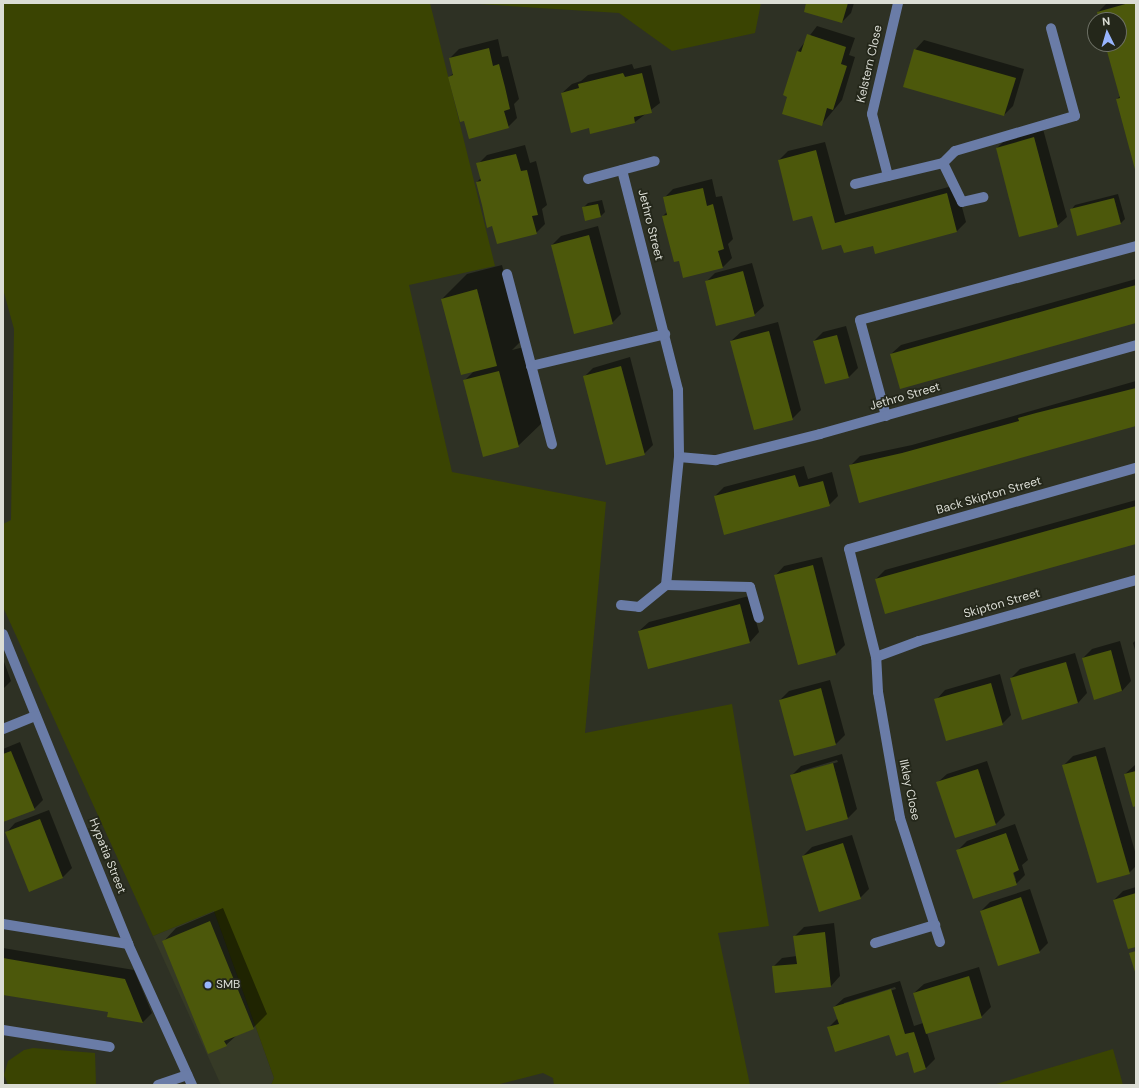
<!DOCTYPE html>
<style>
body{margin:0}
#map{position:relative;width:1139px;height:1088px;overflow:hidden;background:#2e3124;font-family:"DM Sans",sans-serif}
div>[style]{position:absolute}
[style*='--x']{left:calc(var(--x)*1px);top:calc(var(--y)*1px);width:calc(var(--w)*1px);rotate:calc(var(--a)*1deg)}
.built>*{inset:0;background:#363a26}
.green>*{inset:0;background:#3a4402}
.shadow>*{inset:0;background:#0007}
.building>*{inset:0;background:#4c580b}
.minor>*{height:10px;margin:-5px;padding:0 5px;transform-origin:5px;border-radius:5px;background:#6a7ca7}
.dots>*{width:11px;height:11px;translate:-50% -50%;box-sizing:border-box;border:2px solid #24271a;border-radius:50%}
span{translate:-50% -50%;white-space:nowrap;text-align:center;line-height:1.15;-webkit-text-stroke:3.5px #24271a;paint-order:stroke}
.street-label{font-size:12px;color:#dbddd5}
.poi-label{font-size:12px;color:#dbddd5}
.left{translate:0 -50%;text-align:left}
.frame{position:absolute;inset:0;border:4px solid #dbddd5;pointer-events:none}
.north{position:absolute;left:1087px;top:12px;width:40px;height:40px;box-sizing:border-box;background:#24271a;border:1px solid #6d7065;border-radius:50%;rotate:355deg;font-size:11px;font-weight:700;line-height:16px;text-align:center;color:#dbddd5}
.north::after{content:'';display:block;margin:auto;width:14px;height:18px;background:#98b5fd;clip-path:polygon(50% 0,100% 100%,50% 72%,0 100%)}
</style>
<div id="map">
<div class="built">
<div style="clip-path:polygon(214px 911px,274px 1078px,271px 1085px,221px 1085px,153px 936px)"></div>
</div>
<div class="green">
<div style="clip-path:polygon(3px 3px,430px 3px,495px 266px,409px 285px,452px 472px,606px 502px,585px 733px,732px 704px,769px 926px,718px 933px,750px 1085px,554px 1085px,553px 1078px,543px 1073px,496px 1085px,271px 1085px,274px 1078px,214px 911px,153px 936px,3px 607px,3px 524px,11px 520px,14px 329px,3px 289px)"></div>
<div style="clip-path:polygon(463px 3px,761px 3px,755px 33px,672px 51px,619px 13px)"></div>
<div style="clip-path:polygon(33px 1048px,95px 1053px,96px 1085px,8px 1085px,4px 1075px,8px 1061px,24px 1050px)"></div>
<div style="clip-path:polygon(1113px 1049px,1123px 1085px,993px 1085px)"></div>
</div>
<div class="shadow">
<div style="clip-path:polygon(808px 3px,854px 3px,851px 13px,842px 22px)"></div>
<div style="clip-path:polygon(1107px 3px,1136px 3px,1136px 171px,1117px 99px,1120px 96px,1106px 44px,1119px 44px,1119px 20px,1100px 20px,1098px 12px)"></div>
<div style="clip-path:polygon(817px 26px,855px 38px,849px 55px,855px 57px,842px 100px,822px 124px,789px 96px,798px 51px)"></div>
<div style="clip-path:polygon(498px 39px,502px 57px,508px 56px,519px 99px,514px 104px,517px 118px,508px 127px,449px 77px,454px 73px,450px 58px,459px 49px)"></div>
<div style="clip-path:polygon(924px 40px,1024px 69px,1013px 106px,1004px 115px,915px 50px)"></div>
<div style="clip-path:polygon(632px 64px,634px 69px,651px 65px,660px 103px,635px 122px,591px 133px,590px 127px,562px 93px,572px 84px,581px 81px,588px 75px)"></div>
<div style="clip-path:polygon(1043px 129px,1067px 217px,1057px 226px,997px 148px,1006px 139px)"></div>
<div style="clip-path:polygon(825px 142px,845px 215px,956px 185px,966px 222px,957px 231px,876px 252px,874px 244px,842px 243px,813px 215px,779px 160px,788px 151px)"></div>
<div style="clip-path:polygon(525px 145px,530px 163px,536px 161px,547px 205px,542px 209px,545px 224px,536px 233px,493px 225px,477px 182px,481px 178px,478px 164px,487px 155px)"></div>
<div style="clip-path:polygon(712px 179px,716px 197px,722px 196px,733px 239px,728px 244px,732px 258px,723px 267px,679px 260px,663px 216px,667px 212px,664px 198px,673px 189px)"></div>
<div style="clip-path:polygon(1118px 194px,1125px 219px,1120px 224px,1071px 210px,1075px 205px)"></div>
<div style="clip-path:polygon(602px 200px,605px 212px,601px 216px,586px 220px,583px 208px,588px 203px)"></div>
<div style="clip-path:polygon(598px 226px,621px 314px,612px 323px,552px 245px,561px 236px)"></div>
<div style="clip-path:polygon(752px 263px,764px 306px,754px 315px,706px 282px,715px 273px)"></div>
<div style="clip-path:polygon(502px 265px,521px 341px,512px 350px,524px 347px,543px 422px,518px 446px,464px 381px,474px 371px,442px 299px,467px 274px)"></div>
<div style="clip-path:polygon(1136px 279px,1136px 322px,891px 354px,901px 345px)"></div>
<div style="clip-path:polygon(778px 322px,801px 410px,792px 419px,731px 341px,741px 332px)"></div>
<div style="clip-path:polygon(846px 326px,858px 368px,849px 377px,826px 383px,814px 341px,823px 332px)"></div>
<div style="clip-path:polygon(630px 357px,653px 445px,644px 454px,584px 377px,593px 368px)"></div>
<div style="clip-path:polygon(1136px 381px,1136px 425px,850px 466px,860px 456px,912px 445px)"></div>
<div style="clip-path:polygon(804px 466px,808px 479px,832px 472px,838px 496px,829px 505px,715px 496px,724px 487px)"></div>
<div style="clip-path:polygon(1136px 500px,1136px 543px,876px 579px,885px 570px)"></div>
<div style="clip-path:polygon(822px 557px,845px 645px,836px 654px,775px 576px,784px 566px)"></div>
<div style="clip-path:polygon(749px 596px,759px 632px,750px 642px,639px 631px,649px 622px)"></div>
<div style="clip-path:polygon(1136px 640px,1136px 653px,1133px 643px)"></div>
<div style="clip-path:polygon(1120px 641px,1131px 681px,1122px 691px,1095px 698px,1083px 658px,1092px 649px)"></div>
<div style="clip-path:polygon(1075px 653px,1087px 693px,1078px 703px,1011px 678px,1020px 669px)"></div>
<div style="clip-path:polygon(3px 659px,11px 681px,3px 689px)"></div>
<div style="clip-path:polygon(1000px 674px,1011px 715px,1002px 724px,936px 700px,945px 690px)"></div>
<div style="clip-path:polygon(830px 680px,845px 735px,836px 744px,780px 700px,789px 691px)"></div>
<div style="clip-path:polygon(20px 742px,43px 800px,34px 809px,3px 821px,3px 749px)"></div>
<div style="clip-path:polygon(1105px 747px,1136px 855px,1136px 866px,1129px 873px,1064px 765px,1073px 756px)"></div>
<div style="clip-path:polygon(evenodd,842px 754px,857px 809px,848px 818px,792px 775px,801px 766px,842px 754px,837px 760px,838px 762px,801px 773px,801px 771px,837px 760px)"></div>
<div style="clip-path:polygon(987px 761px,1005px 815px,996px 824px,937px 783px,947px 774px)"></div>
<div style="clip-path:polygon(1135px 765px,1136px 765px,1136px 805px,1125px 774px)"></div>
<div style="clip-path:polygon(49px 810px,72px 868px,63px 877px,29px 890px,6px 833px,15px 823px)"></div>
<div style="clip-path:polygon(evenodd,1015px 824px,1028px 860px,1022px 865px,1025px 875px,1016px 884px,958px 850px,967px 841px,1015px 824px,1012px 868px,1016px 880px,1014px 880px,1012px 868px)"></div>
<div style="clip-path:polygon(852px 835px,869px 889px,860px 898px,803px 856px,812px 847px)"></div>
<div style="clip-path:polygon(1136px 887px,1136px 946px,1114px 900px,1123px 891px)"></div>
<div style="clip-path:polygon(1030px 889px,1048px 943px,1039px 952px,981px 911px,990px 902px)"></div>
<div style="clip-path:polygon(223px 908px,267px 1014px,253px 1028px,238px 1034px,226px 1045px,163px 942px,176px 928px)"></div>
<div style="clip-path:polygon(834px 923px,840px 976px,831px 986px,773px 967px,782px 958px,797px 956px,795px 936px,804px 927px)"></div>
<div style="clip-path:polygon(3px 948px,134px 970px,152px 1013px,143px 1022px,108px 1017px,109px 1011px,3px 994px)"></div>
<div style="clip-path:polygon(evenodd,979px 967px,991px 1007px,981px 1017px,927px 1033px,935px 1059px,926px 1068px,915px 1072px,908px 1051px,890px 1034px,828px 1028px,838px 1018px,834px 1007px,844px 998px,900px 981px,914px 1026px,923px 1023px,914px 993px,924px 984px,979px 967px,895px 987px,896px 989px,844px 1005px,844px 1003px,895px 987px)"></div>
</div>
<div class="building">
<div style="clip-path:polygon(806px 3px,848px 3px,842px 23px,804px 12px)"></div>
<div style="clip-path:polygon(1129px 3px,1135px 3px,1136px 8px,1136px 173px,1116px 99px,1120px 98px,1105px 44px,1119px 44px,1119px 20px,1099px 20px,1097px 12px)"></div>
<div style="clip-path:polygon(807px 34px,846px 47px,841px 64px,847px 66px,833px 110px,827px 108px,822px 126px,782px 114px,787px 97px,783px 95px,797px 51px,801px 52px)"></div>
<div style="clip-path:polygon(489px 48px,493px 66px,499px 64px,505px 87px,510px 109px,504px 111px,509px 128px,469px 139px,464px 121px,460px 122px,448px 77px,453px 75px,449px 58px)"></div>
<div style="clip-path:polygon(914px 49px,1016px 78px,1004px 116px,903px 87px)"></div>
<div style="clip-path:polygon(623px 73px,625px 77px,642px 73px,652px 113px,634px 117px,635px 123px,590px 134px,589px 128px,571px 133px,561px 93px,579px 88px,578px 84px)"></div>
<div style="clip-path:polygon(1034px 137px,1058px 227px,1019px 237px,996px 148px)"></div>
<div style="clip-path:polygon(816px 150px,835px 223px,947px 193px,957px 232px,875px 254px,873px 246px,844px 253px,841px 245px,822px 250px,812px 216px,793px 221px,778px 160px)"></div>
<div style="clip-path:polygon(516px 154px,521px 171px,527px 170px,538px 215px,532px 216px,537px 234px,497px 244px,492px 226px,487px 228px,482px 205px,476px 182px,481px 181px,476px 163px)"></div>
<div style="clip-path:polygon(703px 188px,707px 206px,713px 204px,724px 249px,718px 251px,723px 268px,683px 278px,679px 261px,674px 262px,662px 216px,667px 215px,663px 197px)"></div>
<div style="clip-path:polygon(1114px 198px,1121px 224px,1077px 236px,1070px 209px)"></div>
<div style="clip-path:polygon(598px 204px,601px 217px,585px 221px,582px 207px)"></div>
<div style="clip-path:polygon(589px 235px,613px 324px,574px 334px,551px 245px)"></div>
<div style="clip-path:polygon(743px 271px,755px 316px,716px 326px,705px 281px)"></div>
<div style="clip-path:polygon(1136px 285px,1136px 323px,900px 389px,890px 354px)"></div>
<div style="clip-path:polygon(477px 289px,497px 366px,461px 375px,441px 299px)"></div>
<div style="clip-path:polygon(769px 331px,793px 420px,754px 430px,730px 341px)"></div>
<div style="clip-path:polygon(837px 335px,849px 378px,825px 384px,813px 341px)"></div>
<div style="clip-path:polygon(621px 366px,645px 455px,606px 465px,583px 376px)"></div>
<div style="clip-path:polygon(499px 371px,519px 447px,483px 457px,463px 380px)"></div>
<div style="clip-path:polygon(1136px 388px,1136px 426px,859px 503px,849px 465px,902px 453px,1019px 421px,1018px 418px,1036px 413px)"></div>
<div style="clip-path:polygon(795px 475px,799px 487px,823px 481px,830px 506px,724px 535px,714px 496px)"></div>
<div style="clip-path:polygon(1136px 506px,1136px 544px,885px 614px,875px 579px)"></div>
<div style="clip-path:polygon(813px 565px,836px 655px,798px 665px,774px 575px)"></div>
<div style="clip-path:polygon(740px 604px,750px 643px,648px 669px,638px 631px)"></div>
<div style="clip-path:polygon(1111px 650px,1122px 691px,1094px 700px,1082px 658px)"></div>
<div style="clip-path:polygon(1066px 662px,1078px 703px,1022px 720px,1010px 678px)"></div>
<div style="clip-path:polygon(991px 683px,1003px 725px,946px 741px,934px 699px)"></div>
<div style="clip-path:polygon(821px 688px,836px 745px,794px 756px,779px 700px)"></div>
<div style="clip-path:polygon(11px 751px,35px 810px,3px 822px,3px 754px)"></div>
<div style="clip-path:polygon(1096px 756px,1130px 874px,1097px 883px,1062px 765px)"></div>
<div style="clip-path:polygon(833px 763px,848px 819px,806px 831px,790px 775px)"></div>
<div style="clip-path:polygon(978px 769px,996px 825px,955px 838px,936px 782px)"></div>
<div style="clip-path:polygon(1136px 771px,1136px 806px,1133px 807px,1124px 774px)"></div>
<div style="clip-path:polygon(40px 819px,63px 878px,29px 892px,5px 832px)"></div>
<div style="clip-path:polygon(1006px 833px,1019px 870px,1013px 873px,1017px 885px,973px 899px,956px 850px)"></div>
<div style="clip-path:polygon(843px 843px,861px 899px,819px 912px,802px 856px)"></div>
<div style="clip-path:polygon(1136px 893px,1136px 947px,1128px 949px,1113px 900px)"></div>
<div style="clip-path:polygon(1021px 897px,1040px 953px,998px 966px,980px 911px)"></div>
<div style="clip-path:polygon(210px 921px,254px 1029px,224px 1041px,227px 1046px,208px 1054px,162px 941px)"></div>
<div style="clip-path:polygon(825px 932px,831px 987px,775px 993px,772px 966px,797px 964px,793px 936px)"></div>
<div style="clip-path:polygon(1136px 951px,1136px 975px,1129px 953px)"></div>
<div style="clip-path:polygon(3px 958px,125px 979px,143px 1023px,107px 1017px,108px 1012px,3px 995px)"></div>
<div style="clip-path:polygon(969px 976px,982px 1018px,926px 1034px,913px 993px)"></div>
<div style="clip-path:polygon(891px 989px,905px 1034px,914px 1032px,926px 1069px,914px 1073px,908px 1052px,896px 1056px,889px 1035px,835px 1052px,827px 1027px,839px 1024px,833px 1007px)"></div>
</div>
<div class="minor">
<div style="--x:943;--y:163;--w:17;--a:-45"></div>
<div style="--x:955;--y:151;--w:125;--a:-16.3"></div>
<div style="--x:1075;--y:116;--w:91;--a:-105.3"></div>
<div style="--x:943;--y:163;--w:43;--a:64"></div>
<div style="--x:962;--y:202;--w:22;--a:-13"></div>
<div style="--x:622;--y:170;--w:227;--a:75.7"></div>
<div style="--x:678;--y:390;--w:67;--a:89.1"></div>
<div style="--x:679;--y:457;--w:129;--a:95.8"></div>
<div style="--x:666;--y:585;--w:84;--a:1.4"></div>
<div style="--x:750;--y:587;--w:32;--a:74"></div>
<div style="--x:888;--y:176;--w:64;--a:-104.5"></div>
<div style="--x:872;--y:114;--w:114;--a:-76.8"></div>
<div style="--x:588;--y:179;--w:69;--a:-15"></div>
<div style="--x:855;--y:184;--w:90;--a:-13.4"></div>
<div style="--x:507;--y:274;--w:176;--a:75.2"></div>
<div style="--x:531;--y:366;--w:138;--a:-13.4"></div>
<div style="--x:886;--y:416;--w:99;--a:-105.2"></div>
<div style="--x:860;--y:320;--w:286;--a:-15"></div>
<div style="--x:679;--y:457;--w:37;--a:5"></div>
<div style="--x:716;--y:460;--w:107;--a:-14"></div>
<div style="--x:820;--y:434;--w:328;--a:-15.7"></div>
<div style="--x:621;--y:605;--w:18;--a:6"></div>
<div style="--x:639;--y:607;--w:35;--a:-39"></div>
<div style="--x:3;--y:634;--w:334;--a:68"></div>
<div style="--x:128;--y:944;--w:155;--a:65.6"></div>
<div style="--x:876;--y:657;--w:46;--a:-20.4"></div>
<div style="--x:919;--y:641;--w:225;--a:-15.7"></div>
<div style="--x:3;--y:729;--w:35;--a:-22"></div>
<div style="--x:3;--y:924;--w:127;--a:9.1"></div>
<div style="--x:940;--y:942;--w:130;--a:-107.9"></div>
<div style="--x:900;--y:818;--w:128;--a:-99.9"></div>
<div style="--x:878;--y:692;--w:35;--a:-93"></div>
<div style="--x:876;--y:657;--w:111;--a:-104"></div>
<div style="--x:849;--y:549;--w:298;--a:-15.8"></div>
<div style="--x:875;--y:943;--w:63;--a:-16.7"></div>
<div style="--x:3;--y:1030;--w:108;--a:9"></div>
<div style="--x:158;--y:1085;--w:31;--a:-19"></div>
</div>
<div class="dots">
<div style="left:208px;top:985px;background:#98b5fd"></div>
</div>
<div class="street-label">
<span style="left:870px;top:64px;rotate:-77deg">Kelstern Close</span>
<span style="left:650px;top:225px;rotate:76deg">Jethro Street</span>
<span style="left:905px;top:397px;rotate:-16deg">Jethro Street</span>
<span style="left:989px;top:496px;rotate:-16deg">Back Skipton Street</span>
<span style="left:1002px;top:604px;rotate:-16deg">Skipton Street</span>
<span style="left:909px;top:790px;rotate:78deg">Ilkley Close</span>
<span style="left:107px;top:856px;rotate:68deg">Hypatia Street</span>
</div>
<div class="poi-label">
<span class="left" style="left:216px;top:985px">SMB</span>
</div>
<div class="frame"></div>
<div class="north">N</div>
</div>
